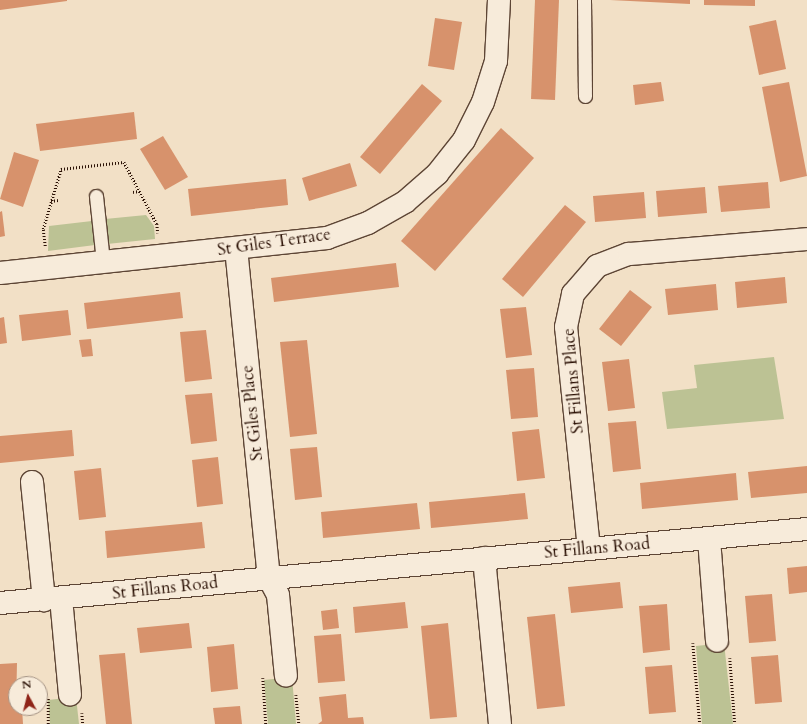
<!DOCTYPE html>
<style>
body{margin:0}
#map{position:relative;width:807px;height:724px;overflow:hidden;background:#f2e0c6;font-family:Cardo,serif}
div>[style]{position:absolute}
[style*='--x']{left:calc(var(--x)*1px);top:calc(var(--y)*1px);width:calc(var(--w)*1px);rotate:calc(var(--a)*1deg)}
.green>*{inset:0;background:#bcc294}
.building>*{inset:0;background:#d7926c}
.path>*{height:2.5px;margin-top:-1.25px;transform-origin:0;background:repeating-linear-gradient(90deg,#2b1105 0 1px,transparent 0 3px)}
.roads{filter:drop-shadow(1px 0 #5d4535) drop-shadow(-1px 0 #5d4535) drop-shadow(0 1px #5d4535) drop-shadow(0 -1px #5d4535)}
.lane>*{height:13px;margin:-6.5px;padding:0 6.5px;transform-origin:6.5px;border-radius:6.5px;background:#f7ebda}
.street>*{height:22px;margin:-11px;padding:0 11px;transform-origin:11px;border-radius:11px;background:#f7ebda}
span{translate:-50% -50%;white-space:nowrap;text-align:center;line-height:1.15;-webkit-text-stroke:3px #f7ebda;paint-order:stroke}
.street-label{font-size:17px;color:#2b1105}
.north{position:absolute;left:8px;top:676px;width:40px;height:40px;box-sizing:border-box;background:#f7ebda;border:1px solid #a59485;border-radius:50%;rotate:353deg;font-size:11px;font-weight:700;line-height:16px;text-align:center;color:#2b1105}
.north::after{content:'';display:block;margin:auto;width:14px;height:18px;background:#8f2418;clip-path:polygon(50% 0,100% 100%,50% 72%,0 100%)}
</style>
<div id="map">
<div class="green">
<div style="clip-path:polygon(146px 215px,154px 226px,155px 239px,107px 244px,105px 219px)"></div>
<div style="clip-path:polygon(92px 221px,95px 245px,48px 251px,49px 226px)"></div>
<div style="clip-path:polygon(774px 357px,784px 419px,667px 429px,662px 392px,697px 388px,694px 365px)"></div>
<div style="clip-path:polygon(724px 643px,733px 724px,702px 724px,696px 646px)"></div>
<div style="clip-path:polygon(292px 677px,296px 724px,268px 724px,264px 680px)"></div>
<div style="clip-path:polygon(76px 697px,79px 724px,50px 724px,48px 700px)"></div>
</div>
<div class="building">
<div style="clip-path:polygon(0 0,67px 0,67px 1px,0 10px)"></div>
<div style="clip-path:polygon(535px 0,559px 0,555px 100px,531px 99px)"></div>
<div style="clip-path:polygon(610px 0,690px 0,690px 4px)"></div>
<div style="clip-path:polygon(704px 0,755px 0,755px 6px,704px 5px)"></div>
<div style="clip-path:polygon(435px 18px,462px 22px,454px 70px,428px 66px)"></div>
<div style="clip-path:polygon(776px 20px,786px 69px,759px 75px,749px 26px)"></div>
<div style="clip-path:polygon(661px 82px,664px 101px,635px 105px,633px 85px)"></div>
<div style="clip-path:polygon(789px 82px,807px 176px,780px 182px,762px 87px)"></div>
<div style="clip-path:polygon(422px 84px,442px 101px,380px 174px,360px 157px)"></div>
<div style="clip-path:polygon(134px 112px,137px 139px,40px 151px,36px 124px)"></div>
<div style="clip-path:polygon(501px 128px,534px 158px,435px 271px,401px 241px)"></div>
<div style="clip-path:polygon(163px 136px,188px 177px,165px 190px,140px 149px)"></div>
<div style="clip-path:polygon(14px 152px,39px 160px,23px 207px,0 199px)"></div>
<div style="clip-path:polygon(350px 163px,357px 186px,309px 201px,302px 178px)"></div>
<div style="clip-path:polygon(286px 179px,288px 205px,191px 216px,188px 189px)"></div>
<div style="clip-path:polygon(768px 182px,770px 208px,721px 212px,718px 186px)"></div>
<div style="clip-path:polygon(705px 187px,707px 213px,658px 217px,656px 191px)"></div>
<div style="clip-path:polygon(644px 192px,646px 218px,595px 222px,593px 196px)"></div>
<div style="clip-path:polygon(565px 205px,586px 222px,523px 297px,502px 279px)"></div>
<div style="clip-path:polygon(2px 211px,5px 236px,0 237px,0 212px)"></div>
<div style="clip-path:polygon(396px 263px,399px 287px,274px 302px,271px 278px)"></div>
<div style="clip-path:polygon(785px 277px,787px 303px,737px 308px,735px 282px)"></div>
<div style="clip-path:polygon(716px 284px,718px 310px,668px 315px,665px 289px)"></div>
<div style="clip-path:polygon(630px 290px,652px 307px,621px 346px,599px 329px)"></div>
<div style="clip-path:polygon(180px 292px,183px 318px,87px 329px,84px 303px)"></div>
<div style="clip-path:polygon(526px 307px,532px 355px,506px 358px,500px 309px)"></div>
<div style="clip-path:polygon(68px 310px,71px 335px,22px 341px,19px 315px)"></div>
<div style="clip-path:polygon(4px 317px,7px 343px,0 344px,0 318px)"></div>
<div style="clip-path:polygon(206px 330px,212px 379px,185px 382px,180px 332px)"></div>
<div style="clip-path:polygon(91px 339px,93px 356px,82px 357px,79px 340px)"></div>
<div style="clip-path:polygon(307px 340px,317px 434px,290px 437px,280px 342px)"></div>
<div style="clip-path:polygon(629px 359px,635px 408px,608px 411px,602px 362px)"></div>
<div style="clip-path:polygon(534px 368px,538px 417px,511px 419px,506px 370px)"></div>
<div style="clip-path:polygon(212px 393px,217px 441px,191px 444px,185px 395px)"></div>
<div style="clip-path:polygon(636px 421px,641px 469px,613px 472px,608px 423px)"></div>
<div style="clip-path:polygon(539px 429px,545px 478px,517px 481px,512px 432px)"></div>
<div style="clip-path:polygon(72px 430px,74px 456px,0 463px,0 436px)"></div>
<div style="clip-path:polygon(317px 447px,322px 497px,295px 500px,290px 449px)"></div>
<div style="clip-path:polygon(218px 457px,223px 504px,197px 507px,192px 460px)"></div>
<div style="clip-path:polygon(807px 466px,807px 493px,751px 498px,748px 472px)"></div>
<div style="clip-path:polygon(101px 468px,106px 517px,79px 520px,74px 471px)"></div>
<div style="clip-path:polygon(736px 473px,738px 500px,642px 509px,640px 483px)"></div>
<div style="clip-path:polygon(525px 493px,528px 519px,431px 528px,429px 502px)"></div>
<div style="clip-path:polygon(417px 503px,420px 529px,323px 538px,321px 512px)"></div>
<div style="clip-path:polygon(202px 522px,205px 548px,107px 558px,105px 531px)"></div>
<div style="clip-path:polygon(807px 566px,807px 592px,789px 594px,787px 568px)"></div>
<div style="clip-path:polygon(620px 582px,623px 608px,571px 613px,568px 587px)"></div>
<div style="clip-path:polygon(772px 594px,776px 641px,749px 643px,745px 596px)"></div>
<div style="clip-path:polygon(405px 602px,408px 628px,355px 633px,353px 607px)"></div>
<div style="clip-path:polygon(667px 604px,670px 650px,643px 653px,639px 606px)"></div>
<div style="clip-path:polygon(337px 609px,339px 628px,323px 630px,321px 611px)"></div>
<div style="clip-path:polygon(555px 614px,565px 706px,537px 709px,527px 617px)"></div>
<div style="clip-path:polygon(189px 623px,192px 648px,140px 653px,137px 628px)"></div>
<div style="clip-path:polygon(448px 623px,457px 717px,430px 719px,421px 626px)"></div>
<div style="clip-path:polygon(341px 634px,345px 681px,318px 683px,314px 636px)"></div>
<div style="clip-path:polygon(234px 644px,238px 689px,211px 692px,207px 647px)"></div>
<div style="clip-path:polygon(125px 653px,132px 724px,106px 724px,99px 655px)"></div>
<div style="clip-path:polygon(778px 655px,782px 702px,755px 704px,751px 657px)"></div>
<div style="clip-path:polygon(17px 663px,16px 708px,22px 708px,23px 724px,0 724px,0 664px)"></div>
<div style="clip-path:polygon(672px 665px,676px 712px,649px 714px,645px 667px)"></div>
<div style="clip-path:polygon(346px 694px,348px 718px,363px 717px,364px 724px,318px 724px,322px 721px,319px 697px)"></div>
<div style="clip-path:polygon(240px 706px,242px 724px,215px 724px,213px 708px)"></div>
</div>
<div class="path">
<div style="--x:133;--y:192;--w:6;--a:-9"></div>
<div style="--x:51;--y:201;--w:7;--a:-8"></div>
<div style="--x:45;--y:246;--w:17;--a:-97"></div>
<div style="--x:43;--y:229;--w:63;--a:-73.3"></div>
<div style="--x:61;--y:169;--w:63;--a:-6.3"></div>
<div style="--x:124;--y:162;--w:70;--a:62"></div>
<div style="--x:157;--y:224;--w:9;--a:84"></div>
<div style="--x:693;--y:643;--w:81;--a:85.1"></div>
<div style="--x:730;--y:658;--w:66;--a:85.7"></div>
<div style="--x:263;--y:678;--w:46;--a:86.3"></div>
<div style="--x:296;--y:695;--w:29;--a:84"></div>
<div style="--x:82;--y:713;--w:11;--a:85"></div>
<div style="--x:48;--y:724;--w:26;--a:-90"></div>
</div>
<div class="roads">
<div class="lane">
<div style="--x:584;--y:0;--w:96;--a:89.4"></div>
<div style="--x:96;--y:196;--w:66;--a:83.9"></div>
</div>
<div class="street">
<div style="--x:236;--y:248;--w:332;--a:84.3"></div>
<div style="--x:269;--y:578;--w:19;--a:62"></div>
<div style="--x:278;--y:595;--w:81;--a:84.4"></div>
<div style="--x:0;--y:273;--w:329;--a:-6.1"></div>
<div style="--x:327;--y:238;--w:44;--a:-20.1"></div>
<div style="--x:368;--y:223;--w:43;--a:-29.6"></div>
<div style="--x:405;--y:202;--w:43;--a:-41.2"></div>
<div style="--x:437;--y:174;--w:43;--a:-51.5"></div>
<div style="--x:464;--y:140;--w:42;--a:-63.4"></div>
<div style="--x:483;--y:102;--w:43;--a:-72.4"></div>
<div style="--x:496;--y:61;--w:61;--a:-87.2"></div>
<div style="--x:32;--y:482;--w:119;--a:84.2"></div>
<div style="--x:709;--y:539;--w:102;--a:85.5"></div>
<div style="--x:589;--y:549;--w:223;--a:-95.9"></div>
<div style="--x:566;--y:327;--w:34;--a:-78"></div>
<div style="--x:573;--y:294;--w:37;--a:-49"></div>
<div style="--x:597;--y:266;--w:34;--a:-21"></div>
<div style="--x:629;--y:254;--w:179;--a:-4.8"></div>
<div style="--x:484;--y:558;--w:167;--a:84.5"></div>
<div style="--x:61;--y:598;--w:97;--a:84.7"></div>
<div style="--x:0;--y:603;--w:810;--a:-5.24"></div>
</div>
</div>
<div class="street-label">
<span style="left:274px;top:242px;rotate:-8deg">St Giles Terrace</span>
<span style="left:573px;top:381px;rotate:-95deg">St Fillans Place</span>
<span style="left:252px;top:413px;rotate:-96deg">St Giles Place</span>
<span style="left:597px;top:548px;rotate:-5deg">St Fillans Road</span>
<span style="left:165px;top:588px;rotate:-6deg">St Fillans Road</span>
</div>
<div class="north">N</div>
</div>
